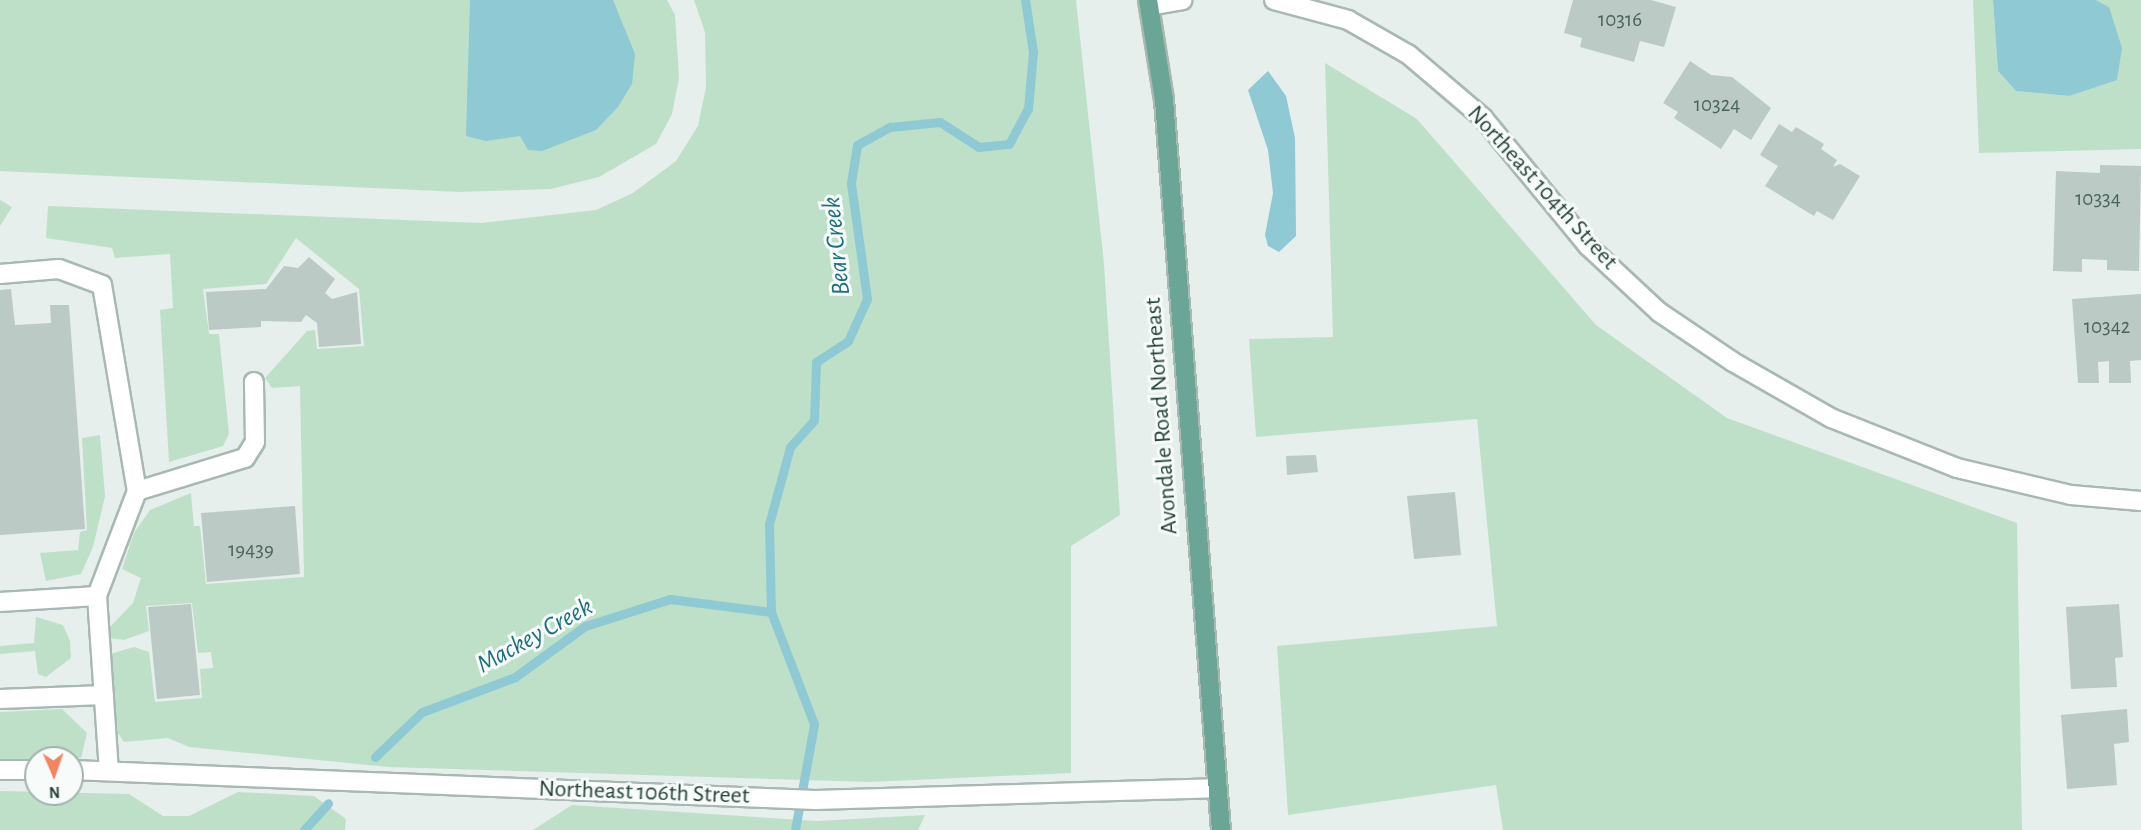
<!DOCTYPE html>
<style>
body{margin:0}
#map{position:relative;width:2141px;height:830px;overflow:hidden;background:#e6efeb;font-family:"Alegreya Sans",sans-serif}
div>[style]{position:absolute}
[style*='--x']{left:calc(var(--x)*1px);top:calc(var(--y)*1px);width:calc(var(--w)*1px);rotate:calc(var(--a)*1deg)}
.green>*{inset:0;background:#bfe0c8}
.water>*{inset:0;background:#8ec9d4}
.stream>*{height:9px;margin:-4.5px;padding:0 4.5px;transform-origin:4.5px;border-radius:4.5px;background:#8ec9d4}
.building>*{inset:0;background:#bbcac4}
.roads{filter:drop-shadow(2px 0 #a8b8b2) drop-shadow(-2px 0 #a8b8b2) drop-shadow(0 2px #a8b8b2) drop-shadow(0 -2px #a8b8b2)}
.minor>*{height:18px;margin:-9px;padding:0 9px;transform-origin:9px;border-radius:9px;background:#fff}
.major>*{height:18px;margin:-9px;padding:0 9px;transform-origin:9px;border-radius:9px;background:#6aa596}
span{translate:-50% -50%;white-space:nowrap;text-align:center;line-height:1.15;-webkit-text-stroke:6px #f7fbf9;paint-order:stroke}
.number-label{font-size:21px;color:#4a645c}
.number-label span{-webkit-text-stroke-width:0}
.street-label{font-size:24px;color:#24423a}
.water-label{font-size:26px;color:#1c6f80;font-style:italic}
.north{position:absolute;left:24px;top:746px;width:60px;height:60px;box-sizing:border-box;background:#f7fbf9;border:2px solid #a3b1ad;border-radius:50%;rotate:178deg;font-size:16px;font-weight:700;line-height:24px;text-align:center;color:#24423a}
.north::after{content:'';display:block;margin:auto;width:21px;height:27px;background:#f4845f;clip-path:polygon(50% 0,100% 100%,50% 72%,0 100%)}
</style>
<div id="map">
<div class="green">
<div style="clip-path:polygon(0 0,667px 0,675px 15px,679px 78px,672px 114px,656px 144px,599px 177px,551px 189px,460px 192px,0 171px)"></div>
<div style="clip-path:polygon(694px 0,1076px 0,1104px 264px,1120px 515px,1071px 546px,1071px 773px,870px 782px,388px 767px,189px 747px,168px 738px,124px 742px,118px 733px,110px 654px,134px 647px,149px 652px,155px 702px,202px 698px,200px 669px,213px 668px,211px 652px,198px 653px,192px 603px,146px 606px,149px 631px,124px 640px,108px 638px,107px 630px,133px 603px,141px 578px,122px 569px,134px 533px,150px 510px,191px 493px,194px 526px,200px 526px,206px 584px,304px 577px,300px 386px,272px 388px,265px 378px,307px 331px,315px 330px,317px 349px,364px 346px,359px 289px,296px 238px,266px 284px,203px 289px,209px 334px,219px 334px,229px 434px,223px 446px,169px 462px,160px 310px,173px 308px,170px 254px,115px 258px,112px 248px,46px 238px,48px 206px,481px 223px,596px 210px,633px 193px,676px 161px,698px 126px,706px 87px,705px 32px)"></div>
<div style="clip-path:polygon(1973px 0,1993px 0,1998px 71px,2016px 91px,2069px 96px,2109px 7px,2096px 0,2141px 0,2141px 149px,1979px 153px)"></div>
<div style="clip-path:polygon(1325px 63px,1417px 119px,1596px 325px,1727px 418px,2017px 523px,2022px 830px,1503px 830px,1496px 785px,1288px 815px,1277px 646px,1497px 626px,1477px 419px,1256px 437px,1249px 339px,1333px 337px)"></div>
<div style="clip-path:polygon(0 200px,12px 207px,0 226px)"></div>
<div style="clip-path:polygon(100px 435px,105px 496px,93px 547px,81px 574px,46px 581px,40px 553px,78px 550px,80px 532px,87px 530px,82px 438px)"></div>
<div style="clip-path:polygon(36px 617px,63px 625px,70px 641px,71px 658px,46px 677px,38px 674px,35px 651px,0 654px,0 646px,34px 643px)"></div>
<div style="clip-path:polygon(62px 709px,87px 733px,81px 758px,0 760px,0 712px)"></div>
<div style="clip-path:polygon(0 791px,129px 794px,163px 816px,189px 816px,238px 792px,314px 796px,346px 819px,345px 830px,0 830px)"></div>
<div style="clip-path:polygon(572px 805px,817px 821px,925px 815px,918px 830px,533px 830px)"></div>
</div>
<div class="water">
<div style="clip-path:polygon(470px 0,613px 0,635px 54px,632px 84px,618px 107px,596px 130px,542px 151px,528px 150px,520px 136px,486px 141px,466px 136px)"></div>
<div style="clip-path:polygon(1993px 0,2096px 0,2109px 7px,2122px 48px,2117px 80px,2069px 96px,2016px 91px,1998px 71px)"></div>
<div style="clip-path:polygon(1268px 71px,1286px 96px,1295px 138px,1296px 236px,1279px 252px,1268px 246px,1265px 235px,1273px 193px,1268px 150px,1248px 90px)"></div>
</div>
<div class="stream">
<div style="--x:375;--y:757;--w:65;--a:-43.8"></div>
<div style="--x:422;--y:712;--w:99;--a:-20.6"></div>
<div style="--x:515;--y:677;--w:87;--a:-36.1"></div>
<div style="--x:585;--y:626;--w:89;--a:-17.6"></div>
<div style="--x:670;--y:599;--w:102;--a:7.3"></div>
<div style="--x:304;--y:830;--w:36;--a:-48"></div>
<div style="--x:795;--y:830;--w:108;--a:-79.8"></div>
<div style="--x:814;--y:724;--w:120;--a:-111"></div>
<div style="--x:771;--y:612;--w:88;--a:-91.3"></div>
<div style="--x:769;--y:524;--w:80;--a:-74.7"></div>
<div style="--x:790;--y:447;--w:36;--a:-48"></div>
<div style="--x:814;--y:420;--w:58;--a:-88"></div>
<div style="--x:816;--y:362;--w:38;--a:-33"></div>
<div style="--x:848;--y:341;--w:46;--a:-65.7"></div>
<div style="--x:867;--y:299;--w:117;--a:-97.9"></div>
<div style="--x:851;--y:183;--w:38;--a:-81"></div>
<div style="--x:857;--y:145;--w:38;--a:-29"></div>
<div style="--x:890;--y:127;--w:50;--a:-5.7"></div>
<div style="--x:940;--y:122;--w:46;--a:32.7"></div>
<div style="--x:979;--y:147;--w:30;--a:-6"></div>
<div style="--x:1009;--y:144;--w:40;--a:-62"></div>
<div style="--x:1028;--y:109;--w:57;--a:-85"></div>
<div style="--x:1033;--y:52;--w:53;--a:-98.7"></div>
</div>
<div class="building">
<div style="clip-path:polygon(1573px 0,1651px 0,1676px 7px,1664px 47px,1640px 41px,1634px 62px,1580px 47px,1582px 38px,1564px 33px)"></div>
<div style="clip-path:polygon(1690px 61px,1711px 75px,1732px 77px,1771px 108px,1751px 140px,1734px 129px,1721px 149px,1674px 118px,1678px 112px,1663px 103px)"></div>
<div style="clip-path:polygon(1779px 124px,1792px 132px,1796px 127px,1824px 144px,1821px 149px,1837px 160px,1833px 167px,1840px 164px,1860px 176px,1833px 220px,1817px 211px,1814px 216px,1765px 186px,1778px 166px,1760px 155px)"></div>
<div style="clip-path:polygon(2100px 165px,2141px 166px,2139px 271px,2107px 270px,2107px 260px,2082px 259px,2082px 272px,2053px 271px,2056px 171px,2100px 173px)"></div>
<div style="clip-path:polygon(309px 257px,335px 279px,325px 293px,332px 299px,357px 292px,361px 344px,319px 347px,317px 323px,306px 315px,301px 322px,261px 321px,261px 327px,209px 330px,206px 292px,266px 289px,284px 266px,298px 268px)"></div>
<div style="clip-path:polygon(11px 289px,15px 325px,51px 323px,50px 305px,69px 305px,85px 529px,0 535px,0 290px)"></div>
<div style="clip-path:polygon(2141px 294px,2141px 360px,2130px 361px,2131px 383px,2109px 383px,2109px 361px,2098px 362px,2099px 383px,2078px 383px,2072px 299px)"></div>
<div style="clip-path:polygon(1316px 455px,1318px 472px,1287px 475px,1286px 456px)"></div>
<div style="clip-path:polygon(1455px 492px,1461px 555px,1414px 559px,1407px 496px)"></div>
<div style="clip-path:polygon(295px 506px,300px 574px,207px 582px,201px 513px)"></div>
<div style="clip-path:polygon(191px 604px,200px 695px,157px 699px,148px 607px)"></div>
<div style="clip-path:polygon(2119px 604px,2123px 657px,2115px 658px,2117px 687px,2071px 689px,2066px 607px)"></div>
<div style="clip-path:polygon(2127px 709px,2129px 742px,2114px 744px,2117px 785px,2067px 789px,2061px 715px)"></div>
</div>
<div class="roads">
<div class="minor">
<div style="--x:1274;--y:0;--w:77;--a:15.1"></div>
<div style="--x:1348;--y:20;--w:70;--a:29.8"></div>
<div style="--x:1409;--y:55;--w:97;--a:40.4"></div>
<div style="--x:1483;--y:118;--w:166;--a:50.6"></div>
<div style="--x:1588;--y:246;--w:97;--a:42.9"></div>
<div style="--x:1659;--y:312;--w:89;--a:34"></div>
<div style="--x:1733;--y:362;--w:113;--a:29.7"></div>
<div style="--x:1831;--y:418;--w:136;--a:21.6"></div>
<div style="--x:1957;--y:468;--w:117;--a:13.3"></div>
<div style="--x:2071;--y:495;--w:70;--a:4.9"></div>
<div style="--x:1149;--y:6;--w:34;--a:-10"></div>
<div style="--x:0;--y:274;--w:59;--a:-4.8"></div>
<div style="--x:59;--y:269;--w:46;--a:20.4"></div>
<div style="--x:102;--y:285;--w:209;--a:80.4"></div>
<div style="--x:137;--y:491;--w:112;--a:110.9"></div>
<div style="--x:97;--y:596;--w:174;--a:86.1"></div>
<div style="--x:137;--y:491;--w:113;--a:-17"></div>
<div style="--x:245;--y:458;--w:19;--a:-58"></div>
<div style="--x:255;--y:442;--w:60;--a:-91"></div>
<div style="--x:0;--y:602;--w:97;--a:-3.5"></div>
<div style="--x:0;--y:699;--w:104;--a:-2.2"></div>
<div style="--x:0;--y:770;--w:36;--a:0"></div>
<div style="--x:72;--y:770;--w:744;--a:2.31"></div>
<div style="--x:815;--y:800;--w:400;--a:-1.7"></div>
</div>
<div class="major">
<div style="--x:1148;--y:0;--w:101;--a:80.9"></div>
<div style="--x:1164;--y:100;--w:732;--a:85.54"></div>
</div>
</div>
<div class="number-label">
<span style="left:1620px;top:20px">10316</span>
<span style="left:1717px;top:105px">10324</span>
<span style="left:2098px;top:199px">10334</span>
<span style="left:2107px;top:327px">10342</span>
<span style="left:251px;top:550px">19439</span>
</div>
<div class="street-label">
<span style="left:1542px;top:188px;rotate:48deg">Northeast 104th Street</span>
<span style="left:1162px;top:416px;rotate:-94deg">Avondale Road Northeast</span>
<span style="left:644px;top:793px;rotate:2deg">Northeast 106th Street</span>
</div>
<div class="water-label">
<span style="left:837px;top:246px;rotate:-96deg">Bear Creek</span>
<span style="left:535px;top:636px;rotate:-29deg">Mackey Creek</span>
</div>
<div class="north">N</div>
</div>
